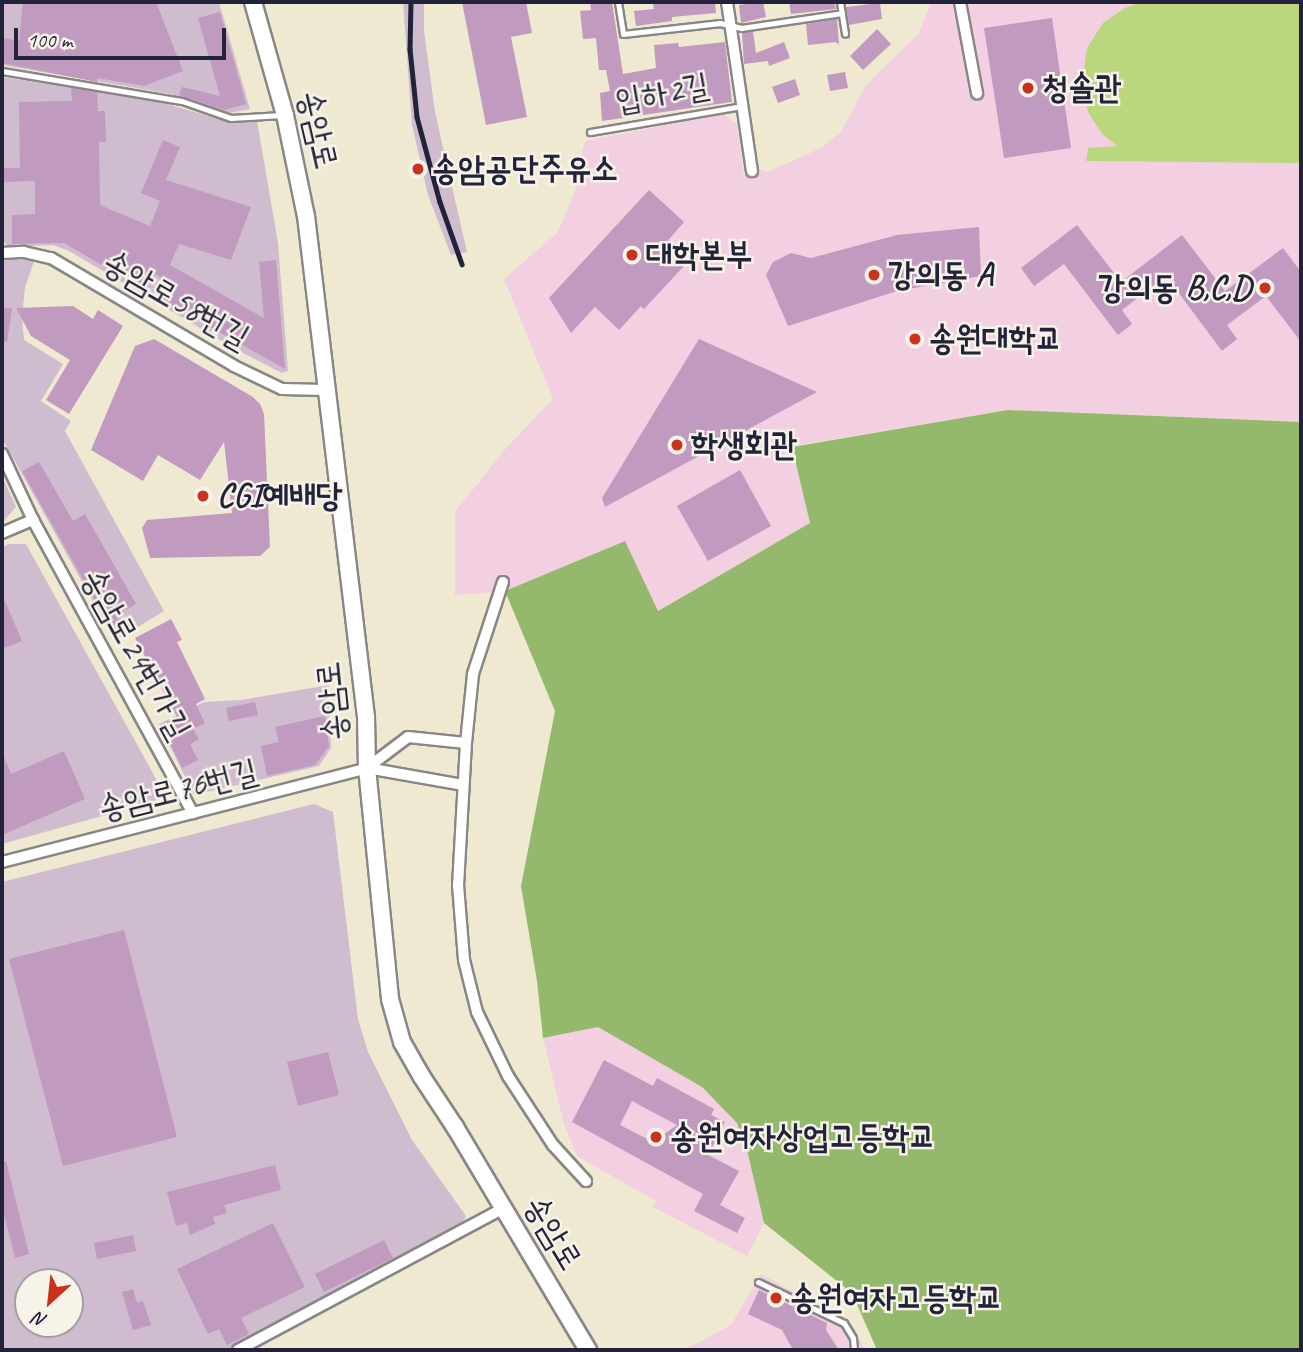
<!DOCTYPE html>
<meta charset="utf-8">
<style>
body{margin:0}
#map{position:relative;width:1303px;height:1352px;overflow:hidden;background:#f0e9d1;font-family:Caveat,"Poor Story",sans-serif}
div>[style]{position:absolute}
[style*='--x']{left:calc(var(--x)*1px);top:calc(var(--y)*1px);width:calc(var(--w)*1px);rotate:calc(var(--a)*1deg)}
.built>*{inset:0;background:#f2cfe1}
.industrial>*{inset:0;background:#cfbdcf}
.green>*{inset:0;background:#bbd77d}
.forest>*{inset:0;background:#94b86c}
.building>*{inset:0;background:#c09abf}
.roads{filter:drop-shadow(2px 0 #898686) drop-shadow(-2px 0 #898686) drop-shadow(0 2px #898686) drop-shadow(0 -2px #898686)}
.lane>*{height:5px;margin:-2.5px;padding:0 2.5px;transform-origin:2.5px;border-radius:2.5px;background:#fff}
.street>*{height:10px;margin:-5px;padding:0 5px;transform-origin:5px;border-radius:5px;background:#fff}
.secondary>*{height:16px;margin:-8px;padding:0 8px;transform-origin:8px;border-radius:8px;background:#fff}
.rail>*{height:4.5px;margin:-2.25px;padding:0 2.25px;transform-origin:2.25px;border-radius:2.25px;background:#22223b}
.dots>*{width:19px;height:19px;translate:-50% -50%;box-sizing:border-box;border:4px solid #f7f3e8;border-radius:50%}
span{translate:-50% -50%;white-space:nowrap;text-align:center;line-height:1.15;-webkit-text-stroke:5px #f7f3e8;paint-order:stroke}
.poi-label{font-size:33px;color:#22223b;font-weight:700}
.left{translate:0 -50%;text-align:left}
.right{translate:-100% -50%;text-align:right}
.street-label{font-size:33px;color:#22223b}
.frame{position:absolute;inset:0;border:4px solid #22223b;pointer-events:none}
.north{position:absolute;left:14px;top:1268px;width:70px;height:70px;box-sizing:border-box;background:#f7f3e8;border:2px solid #a29fa3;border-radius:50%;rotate:207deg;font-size:19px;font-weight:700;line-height:28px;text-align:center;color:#22223b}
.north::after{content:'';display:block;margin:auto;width:24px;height:32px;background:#c8321e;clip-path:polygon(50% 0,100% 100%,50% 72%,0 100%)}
.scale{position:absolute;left:14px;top:28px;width:212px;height:32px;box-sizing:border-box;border:4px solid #22223b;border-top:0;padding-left:9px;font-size:21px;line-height:24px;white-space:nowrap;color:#22223b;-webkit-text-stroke:5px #f7f3e8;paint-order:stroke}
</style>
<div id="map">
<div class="built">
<div style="clip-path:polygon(931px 2px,1301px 2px,1301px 422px,1008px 410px,792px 446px,810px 523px,657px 611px,624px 541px,505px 591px,455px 595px,455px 512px,507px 447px,553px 399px,504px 279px,558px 232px,584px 169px,582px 151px,585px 141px,723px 114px,737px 124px,744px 175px,759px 169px,768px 172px,821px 148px,841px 132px,866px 85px,919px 33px)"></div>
<div style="clip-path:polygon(598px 1027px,702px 1087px,737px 1123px,747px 1150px,764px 1223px,747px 1256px,653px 1207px,656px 1201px,577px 1156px,564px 1124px,543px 1038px)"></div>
<div style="clip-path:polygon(761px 1274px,850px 1323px,865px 1350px,684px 1350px,731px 1325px)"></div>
</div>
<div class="industrial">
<div style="clip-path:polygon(2px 2px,219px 2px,250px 109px,229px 113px,171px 94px,2px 65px)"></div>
<div style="clip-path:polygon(403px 2px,424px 2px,424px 31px,435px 112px,467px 252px,451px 255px,428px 195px,412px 125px)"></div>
<div style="clip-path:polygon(2px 77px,154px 100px,232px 123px,257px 121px,278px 243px,288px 371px,282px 373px,239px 351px,69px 251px,53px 245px,9px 247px,2px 240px)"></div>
<div style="clip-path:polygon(17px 257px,34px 261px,25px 288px,22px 317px,24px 340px,63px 364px,41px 401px,71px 421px,65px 431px,164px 611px,115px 641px,3px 440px,2px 258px)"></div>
<div style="clip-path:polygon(2px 476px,16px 507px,2px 523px)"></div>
<div style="clip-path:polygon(9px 544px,26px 544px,165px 795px,152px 802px,2px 844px,2px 547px)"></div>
<div style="clip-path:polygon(329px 685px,331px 748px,319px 766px,194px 795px,159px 724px,204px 702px,241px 700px)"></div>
<div style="clip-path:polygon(evenodd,314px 804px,333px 812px,358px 1019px,368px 1052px,412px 1140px,466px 1216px,463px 1222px,299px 1314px,230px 1348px,2px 1350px,2px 882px,314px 804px,28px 1282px,70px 1282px,70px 1324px,28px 1324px,28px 1282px)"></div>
</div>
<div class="green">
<div style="clip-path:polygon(1142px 2px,1301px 2px,1301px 163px,1086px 161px,1088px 148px,1117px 146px,1102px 134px,1088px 112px,1082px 85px,1087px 48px,1103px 23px,1125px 8px)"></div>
</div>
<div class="forest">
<div style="clip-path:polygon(1008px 410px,1301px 422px,1301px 1350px,877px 1350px,852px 1293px,764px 1223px,747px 1150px,737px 1123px,702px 1087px,598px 1027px,543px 1038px,537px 981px,521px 886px,555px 711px,505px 591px,625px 541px,658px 611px,810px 523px,792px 447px)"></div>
</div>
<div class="building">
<div style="clip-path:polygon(23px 2px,156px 2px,183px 71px,144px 86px,97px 78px,97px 82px,2px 63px,2px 38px,19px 41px)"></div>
<div style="clip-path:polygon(462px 2px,526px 2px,532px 33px,511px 37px,527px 117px,486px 125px)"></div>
<div style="clip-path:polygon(590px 2px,612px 2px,623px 74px,656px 68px,654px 45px,678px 43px,679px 47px,725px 42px,732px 102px,602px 121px,600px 93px,610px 91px,606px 70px,599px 70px,596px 38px,583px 39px,580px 11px,591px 10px)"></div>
<div style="clip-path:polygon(669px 2px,715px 2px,716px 13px,672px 17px,672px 21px,636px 26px,634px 11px,654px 9px,653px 4px)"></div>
<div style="clip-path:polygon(763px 2px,766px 17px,741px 23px,739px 5px)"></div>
<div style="clip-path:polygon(789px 2px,834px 2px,836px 9px,791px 14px)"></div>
<div style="clip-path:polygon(880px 3px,882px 19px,849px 25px,846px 7px)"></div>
<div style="clip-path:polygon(220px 12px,246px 104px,224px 110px,179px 95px,182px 87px,220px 96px,198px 18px)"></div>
<div style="clip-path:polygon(1052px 18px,1071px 148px,1004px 158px,984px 28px)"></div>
<div style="clip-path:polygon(837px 19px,839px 45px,836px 42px,808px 45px,806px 24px)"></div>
<div style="clip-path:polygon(877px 29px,891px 44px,863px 70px,850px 56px)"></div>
<div style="clip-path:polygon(753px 31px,756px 53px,784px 42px,790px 58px,769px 66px,768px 61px,744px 64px,742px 33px)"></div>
<div style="clip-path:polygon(845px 72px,848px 88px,830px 91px,827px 75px)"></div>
<div style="clip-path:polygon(795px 79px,800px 95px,778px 103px,772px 87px)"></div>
<div style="clip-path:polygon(71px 88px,97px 92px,98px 111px,105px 111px,106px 142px,99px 142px,100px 205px,150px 226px,160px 201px,141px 193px,163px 140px,180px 147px,166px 180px,251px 207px,231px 260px,179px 244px,170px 265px,264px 318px,259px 262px,276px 260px,285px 369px,157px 297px,164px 279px,155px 274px,145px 290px,64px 243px,12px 244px,12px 215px,35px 214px,35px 181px,2px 182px,2px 168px,20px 168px,19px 102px,72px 101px)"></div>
<div style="clip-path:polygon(649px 190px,684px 222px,664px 245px,685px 265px,644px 309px,641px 306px,619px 330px,595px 307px,571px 333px,549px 298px)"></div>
<div style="clip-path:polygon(1077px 225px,1121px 282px,1182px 235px,1225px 291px,1283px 248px,1301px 272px,1301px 342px,1266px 296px,1227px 325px,1237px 339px,1222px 351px,1166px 276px,1122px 310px,1132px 324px,1118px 335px,1064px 264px,1034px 286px,1021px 268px)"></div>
<div style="clip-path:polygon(979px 227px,981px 276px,897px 291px,788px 326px,766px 275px,773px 262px,791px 253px,811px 258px,897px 235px)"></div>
<div style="clip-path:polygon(73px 306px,93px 319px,98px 310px,123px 326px,69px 414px,46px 400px,70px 360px,31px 336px,16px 308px)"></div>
<div style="clip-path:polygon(2px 308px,12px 308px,7px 342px,2px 341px)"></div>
<div style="clip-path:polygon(154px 339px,253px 397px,260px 404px,264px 414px,270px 547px,260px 556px,150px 558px,142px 528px,147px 520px,232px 513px,224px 442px,200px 480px,158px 455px,143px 481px,91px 450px,135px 346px)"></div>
<div style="clip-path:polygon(699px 339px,817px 392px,605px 507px,602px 498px)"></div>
<div style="clip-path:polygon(39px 462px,73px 521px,85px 514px,136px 604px,117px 615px,127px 632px,116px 638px,22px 471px)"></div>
<div style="clip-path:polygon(740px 470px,771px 526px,708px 561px,677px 506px)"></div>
<div style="clip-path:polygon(2px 594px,22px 641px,2px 649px)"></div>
<div style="clip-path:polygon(171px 619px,182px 640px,177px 642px,205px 699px,196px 704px,205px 723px,193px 729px,199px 739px,190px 744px,198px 760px,182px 768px,161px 725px,177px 717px,135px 638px)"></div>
<div style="clip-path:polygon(255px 702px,258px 715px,229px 721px,226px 708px)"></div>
<div style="clip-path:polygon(325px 716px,329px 746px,315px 765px,267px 776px,261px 746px,279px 742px,275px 727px)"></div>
<div style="clip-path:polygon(64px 751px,85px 799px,2px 835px,2px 752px,11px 774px)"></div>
<div style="clip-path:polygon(124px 930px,177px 1137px,63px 1166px,9px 959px)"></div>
<div style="clip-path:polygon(328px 1052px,339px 1095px,298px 1106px,287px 1062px)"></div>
<div style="clip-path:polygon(evenodd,604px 1060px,653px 1086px,657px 1078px,714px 1109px,711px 1115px,725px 1122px,708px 1155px,739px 1171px,720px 1205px,745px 1218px,737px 1233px,694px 1211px,703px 1194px,572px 1122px,604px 1060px,632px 1101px,677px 1125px,653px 1142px,620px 1125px,632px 1101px)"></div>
<div style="clip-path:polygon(6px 1161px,29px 1254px,15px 1258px,2px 1206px,2px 1162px)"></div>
<div style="clip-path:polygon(275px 1165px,281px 1190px,224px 1205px,227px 1213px,213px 1217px,215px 1224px,190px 1235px,187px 1223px,176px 1226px,167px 1192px)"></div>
<div style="clip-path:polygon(273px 1223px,305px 1287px,241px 1318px,249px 1334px,227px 1345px,219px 1329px,208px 1334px,177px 1269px)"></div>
<div style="clip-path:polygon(133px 1235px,136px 1251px,97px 1259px,94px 1243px)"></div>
<div style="clip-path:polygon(384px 1240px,393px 1258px,324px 1292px,315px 1274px)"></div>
<div style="clip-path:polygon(133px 1289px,137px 1303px,143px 1301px,151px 1325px,133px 1330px,122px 1292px)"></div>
<div style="clip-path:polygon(759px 1290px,827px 1323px,826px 1330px,839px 1350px,793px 1350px,782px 1330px,748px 1314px)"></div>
</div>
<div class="roads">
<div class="lane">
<div style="--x:618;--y:2;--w:32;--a:81"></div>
<div style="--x:623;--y:34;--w:98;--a:-6.5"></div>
<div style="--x:720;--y:23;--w:22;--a:13"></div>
<div style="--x:741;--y:28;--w:102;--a:-8.4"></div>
<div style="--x:840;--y:2;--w:32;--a:81"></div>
<div style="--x:2;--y:71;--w:182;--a:9.5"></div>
<div style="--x:182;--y:101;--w:52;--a:19.1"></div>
<div style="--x:231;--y:118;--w:51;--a:-3.4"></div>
<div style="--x:590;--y:132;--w:154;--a:-9.7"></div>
<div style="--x:758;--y:1282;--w:95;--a:25.5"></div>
<div style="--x:844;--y:1323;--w:17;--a:59"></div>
<div style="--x:853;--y:1338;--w:12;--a:85"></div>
</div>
<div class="street">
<div style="--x:727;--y:2;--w:171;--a:81.6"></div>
<div style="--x:960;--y:2;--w:93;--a:79.4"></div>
<div style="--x:2;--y:253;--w:22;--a:-3"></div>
<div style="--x:24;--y:252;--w:28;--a:13"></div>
<div style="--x:51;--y:258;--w:212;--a:30.5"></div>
<div style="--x:234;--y:366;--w:53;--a:25.6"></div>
<div style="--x:282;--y:389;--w:43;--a:1.3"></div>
<div style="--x:2;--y:454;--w:73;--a:64.8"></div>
<div style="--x:33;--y:520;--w:334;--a:61.4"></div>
<div style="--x:2;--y:533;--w:34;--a:-23"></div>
<div style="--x:503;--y:582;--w:97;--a:108.1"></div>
<div style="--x:473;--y:674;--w:69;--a:95.8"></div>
<div style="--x:466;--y:743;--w:142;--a:93.2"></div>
<div style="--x:458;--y:885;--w:75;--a:85.4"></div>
<div style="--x:464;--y:960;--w:54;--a:76"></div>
<div style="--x:477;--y:1012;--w:71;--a:64.2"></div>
<div style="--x:508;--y:1076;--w:82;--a:56.9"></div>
<div style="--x:553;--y:1145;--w:49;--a:47.5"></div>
<div style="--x:367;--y:768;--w:97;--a:10"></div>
<div style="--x:2;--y:862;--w:377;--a:-14.4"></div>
<div style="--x:367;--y:768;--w:51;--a:-37.1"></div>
<div style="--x:408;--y:737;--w:58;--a:5.9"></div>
<div style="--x:238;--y:1350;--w:302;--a:-28.1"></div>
</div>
<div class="secondary">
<div style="--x:253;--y:2;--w:117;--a:74.2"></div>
<div style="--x:285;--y:115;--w:103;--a:78.3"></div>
<div style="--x:306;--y:216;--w:505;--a:83.17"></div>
<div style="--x:366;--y:717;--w:51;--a:88.9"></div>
<div style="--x:367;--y:768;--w:232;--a:84.3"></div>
<div style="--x:390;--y:999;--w:45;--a:74.4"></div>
<div style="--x:402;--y:1042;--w:40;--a:60.3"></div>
<div style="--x:422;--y:1077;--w:60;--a:56.6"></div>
<div style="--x:455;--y:1127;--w:260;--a:59.2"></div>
</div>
</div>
<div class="rail">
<div style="--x:411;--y:2;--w:47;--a:91.2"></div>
<div style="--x:410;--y:49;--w:68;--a:84.1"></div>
<div style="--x:417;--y:117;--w:88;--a:74.9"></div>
<div style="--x:440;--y:202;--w:66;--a:70.5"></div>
</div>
<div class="dots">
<div style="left:1028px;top:88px;background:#c8321e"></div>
<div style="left:418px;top:169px;background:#c8321e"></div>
<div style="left:632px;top:255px;background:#c8321e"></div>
<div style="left:874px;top:275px;background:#c8321e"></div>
<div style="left:1265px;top:288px;background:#c8321e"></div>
<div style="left:915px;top:339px;background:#c8321e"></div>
<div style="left:677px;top:445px;background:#c8321e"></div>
<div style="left:203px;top:496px;background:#c8321e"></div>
<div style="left:656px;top:1137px;background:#c8321e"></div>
<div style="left:776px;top:1298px;background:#c8321e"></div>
</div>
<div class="poi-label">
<span class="left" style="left:1042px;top:88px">청솔관</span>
<span class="left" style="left:432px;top:169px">송암공단주유소</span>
<span class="left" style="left:646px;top:255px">대학본부</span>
<span class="left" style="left:888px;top:275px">강의동 A</span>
<span class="right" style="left:1251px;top:288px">강의동 B,C,D</span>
<span class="left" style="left:929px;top:339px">송원대학교</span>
<span class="left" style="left:691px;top:445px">학생회관</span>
<span class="left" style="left:217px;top:496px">CGI예배당</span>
<span class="left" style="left:670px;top:1137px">송원여자상업고등학교</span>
<span class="left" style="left:790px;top:1298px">송원여자고등학교</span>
</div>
<div class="street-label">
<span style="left:662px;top:93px;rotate:-10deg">입하2길</span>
<span style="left:318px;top:130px;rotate:77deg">송암로</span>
<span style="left:176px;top:300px;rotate:30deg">송암로58번길</span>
<span style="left:136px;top:654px;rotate:61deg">송암로24번가길</span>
<span style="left:332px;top:701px;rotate:-96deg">송암로</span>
<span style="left:178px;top:790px;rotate:-14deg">송암로76번길</span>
<span style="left:553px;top:1233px;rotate:59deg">송암로</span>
</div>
<div class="frame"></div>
<div class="north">N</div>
<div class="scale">100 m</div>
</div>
